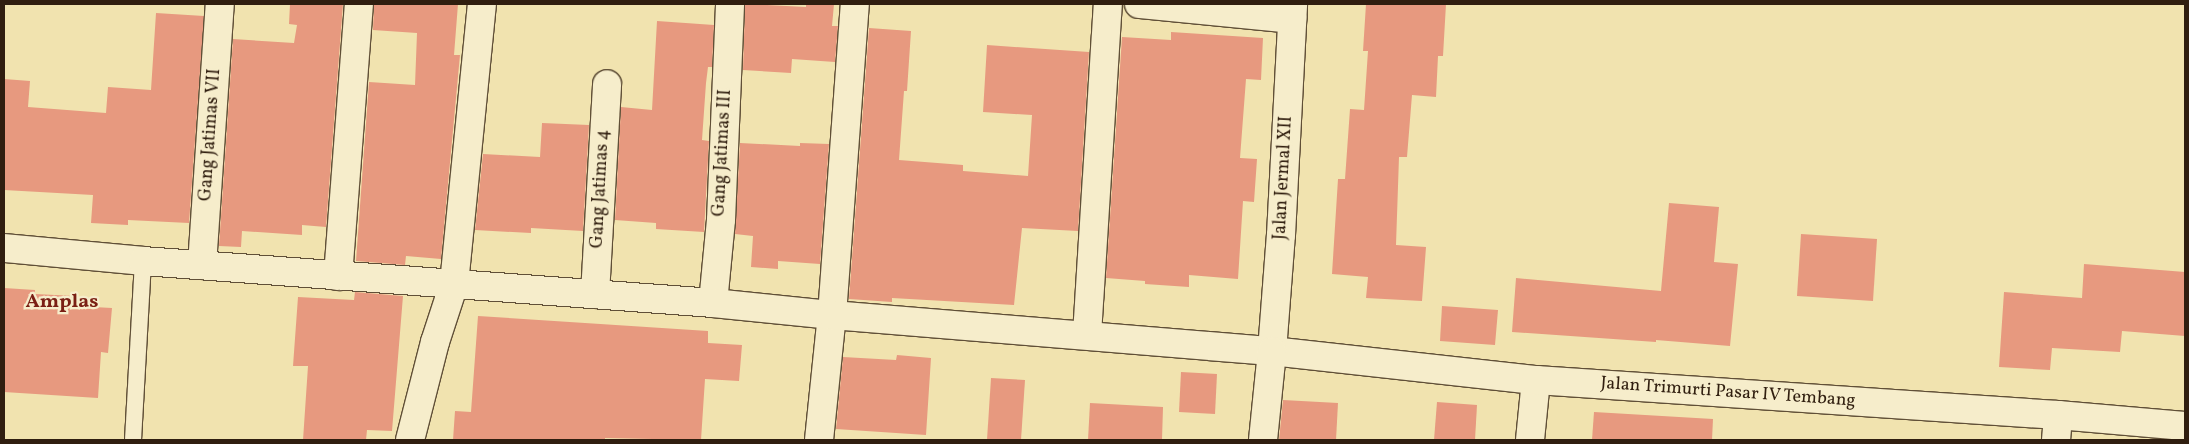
<!DOCTYPE html>
<style>
body{margin:0}
#map{position:relative;width:2189px;height:444px;overflow:hidden;background:#f1e3af;font-family:Vollkorn,serif}
div>[style]{position:absolute}
[style*='--x']{left:calc(var(--x)*1px);top:calc(var(--y)*1px);width:calc(var(--w)*1px);rotate:calc(var(--a)*1deg)}
.building>*{inset:0;background:#e7997f}
.roads{filter:drop-shadow(1px 0 #604f37) drop-shadow(-1px 0 #604f37) drop-shadow(0 1px #604f37) drop-shadow(0 -1px #604f37)}
.lane>*{height:16px;margin:-8px;padding:0 8px;transform-origin:8px;border-radius:8px;background:#f6edcb}
.street>*{height:28px;margin:-14px;padding:0 14px;transform-origin:14px;border-radius:14px;background:#f6edcb}
.secondary>*{height:28px;margin:-14px;padding:0 14px;transform-origin:14px;border-radius:14px;background:#f6edcb}
span{translate:-50% -50%;white-space:nowrap;text-align:center;line-height:1.15;-webkit-text-stroke:4.5px #f6edcb;paint-order:stroke}
.street-label{font-size:18px;color:#301e0f}
.quarter-label{font-size:20px;color:#7a1f14;font-weight:700}
.frame{position:absolute;inset:0;border:5px solid #301e0f;pointer-events:none}
</style>
<div id="map">
<div class="building">
<div style="clip-path:polygon(290px 4px,343px 4px,326px 227px,302px 225px,302px 235px,242px 231px,241px 247px,219px 246px,233px 39px,294px 43px,297px 25px,289px 24px)"></div>
<div style="clip-path:polygon(374px 4px,458px 4px,454px 55px,460px 55px,441px 259px,406px 256px,405px 265px,356px 261px,369px 82px,415px 85px,417px 33px,373px 30px)"></div>
<div style="clip-path:polygon(745px 4px,806px 7px,806px 4px,834px 4px,832px 26px,838px 26px,835px 62px,792px 59px,791px 73px,743px 70px)"></div>
<div style="clip-path:polygon(1366px 4px,1446px 4px,1443px 56px,1438px 56px,1436px 97px,1412px 95px,1407px 157px,1399px 157px,1396px 245px,1426px 247px,1422px 301px,1366px 298px,1368px 277px,1332px 274px,1338px 179px,1345px 179px,1350px 109px,1364px 110px,1368px 51px,1363px 51px)"></div>
<div style="clip-path:polygon(156px 13px,204px 16px,189px 223px,128px 220px,128px 225px,91px 223px,93px 195px,4px 190px,4px 79px,30px 81px,28px 107px,106px 113px,108px 87px,151px 90px)"></div>
<div style="clip-path:polygon(657px 21px,714px 25px,712px 67px,708px 67px,706px 83px,702px 140px,709px 141px,704px 232px,656px 229px,656px 223px,615px 220px,621px 107px,652px 110px)"></div>
<div style="clip-path:polygon(869px 28px,911px 31px,907px 91px,904px 91px,899px 160px,963px 165px,963px 171px,1028px 176px,1032px 115px,983px 112px,987px 45px,1089px 52px,1078px 231px,1022px 228px,1014px 305px,892px 298px,892px 302px,849px 299px)"></div>
<div style="clip-path:polygon(1171px 32px,1263px 38px,1261px 80px,1246px 79px,1240px 158px,1257px 159px,1254px 202px,1243px 201px,1238px 279px,1189px 275px,1189px 287px,1145px 284px,1145px 281px,1106px 278px,1122px 37px,1171px 40px)"></div>
<div style="clip-path:polygon(542px 123px,589px 125px,583px 231px,531px 228px,531px 233px,475px 230px,483px 154px,540px 157px)"></div>
<div style="clip-path:polygon(740px 143px,800px 146px,800px 143px,829px 144px,820px 264px,778px 261px,778px 269px,751px 267px,753px 236px,735px 234px)"></div>
<div style="clip-path:polygon(1669px 203px,1719px 207px,1714px 262px,1738px 264px,1730px 346px,1656px 340px,1656px 342px,1512px 332px,1516px 278px,1661px 291px)"></div>
<div style="clip-path:polygon(1801px 234px,1877px 239px,1873px 301px,1797px 296px)"></div>
<div style="clip-path:polygon(2084px 264px,2185px 272px,2185px 336px,2122px 331px,2120px 352px,2052px 348px,2050px 370px,1999px 367px,2004px 292px,2082px 298px)"></div>
<div style="clip-path:polygon(4px 288px,35px 290px,35px 294px,75px 296px,75px 306px,112px 308px,108px 353px,101px 352px,98px 398px,4px 392px)"></div>
<div style="clip-path:polygon(355px 292px,403px 296px,392px 431px,367px 430px,366px 440px,303px 440px,308px 366px,293px 366px,298px 297px,354px 300px)"></div>
<div style="clip-path:polygon(1442px 306px,1498px 310px,1495px 345px,1440px 341px)"></div>
<div style="clip-path:polygon(478px 316px,708px 331px,708px 343px,742px 345px,739px 381px,705px 379px,701px 440px,605px 438px,605px 440px,453px 440px,455px 411px,471px 412px)"></div>
<div style="clip-path:polygon(897px 355px,931px 358px,926px 435px,836px 429px,843px 357px,896px 360px)"></div>
<div style="clip-path:polygon(1181px 372px,1217px 374px,1215px 414px,1179px 412px)"></div>
<div style="clip-path:polygon(991px 378px,1025px 380px,1021px 440px,987px 440px)"></div>
<div style="clip-path:polygon(1283px 400px,1338px 403px,1336px 440px,1279px 440px)"></div>
<div style="clip-path:polygon(1437px 402px,1477px 405px,1475px 440px,1434px 440px)"></div>
<div style="clip-path:polygon(1090px 403px,1163px 407px,1162px 440px,1088px 440px)"></div>
<div style="clip-path:polygon(1594px 412px,1713px 419px,1712px 440px,1592px 440px)"></div>
</div>
<div class="roads">
<div class="lane">
<div style="--x:133;--y:440;--w:179;--a:-86.8"></div>
</div>
<div class="street">
<div style="--x:1139;--y:4;--w:154;--a:5.6"></div>
<div style="--x:202;--y:265;--w:262;--a:-86.1"></div>
<div style="--x:338;--y:276;--w:273;--a:-85.6"></div>
<div style="--x:595;--y:294;--w:210;--a:-86.7"></div>
<div style="--x:713;--y:303;--w:83;--a:-84.5"></div>
<div style="--x:721;--y:220;--w:216;--a:-87.6"></div>
<div style="--x:1087;--y:335;--w:332;--a:-86.4"></div>
<div style="--x:1272;--y:351;--w:116;--a:-85.6"></div>
<div style="--x:1281;--y:235;--w:231;--a:-87"></div>
<div style="--x:410;--y:440;--w:101;--a:-75.7"></div>
<div style="--x:435;--y:342;--w:61;--a:-71.9"></div>
<div style="--x:454;--y:284;--w:281;--a:-84.3"></div>
<div style="--x:819;--y:440;--w:126;--a:-84.1"></div>
<div style="--x:832;--y:315;--w:312;--a:-85.8"></div>
<div style="--x:1530;--y:440;--w:60;--a:-84.3"></div>
<div style="--x:2056;--y:440;--w:25;--a:-85"></div>
</div>
<div class="secondary">
<div style="--x:4;--y:248;--w:140;--a:5.3"></div>
<div style="--x:143;--y:261;--w:572;--a:4.21"></div>
<div style="--x:713;--y:303;--w:120;--a:5.8"></div>
<div style="--x:832;--y:315;--w:441;--a:4.7"></div>
<div style="--x:1272;--y:351;--w:266;--a:6.3"></div>
<div style="--x:1536;--y:380;--w:523;--a:3.84"></div>
<div style="--x:2058;--y:415;--w:127;--a:5"></div>
<div style="--x:1263;--y:440;--w:89;--a:-84.2"></div>
</div>
</div>
<div class="street-label">
<span style="left:211px;top:135px;rotate:-86deg">Gang Jatimas VII</span>
<span style="left:723px;top:153px;rotate:-87deg">Gang Jatimas III</span>
<span style="left:1284px;top:178px;rotate:-87deg">Jalan Jermal XII</span>
<span style="left:601px;top:189px;rotate:-87deg">Gang Jatimas 4</span>
<span style="left:1728px;top:393px;rotate:4deg">Jalan Trimurti Pasar IV Tembang</span>
</div>
<div class="quarter-label">
<span style="left:62px;top:302px">Amplas</span>
</div>
<div class="frame"></div>
</div>
